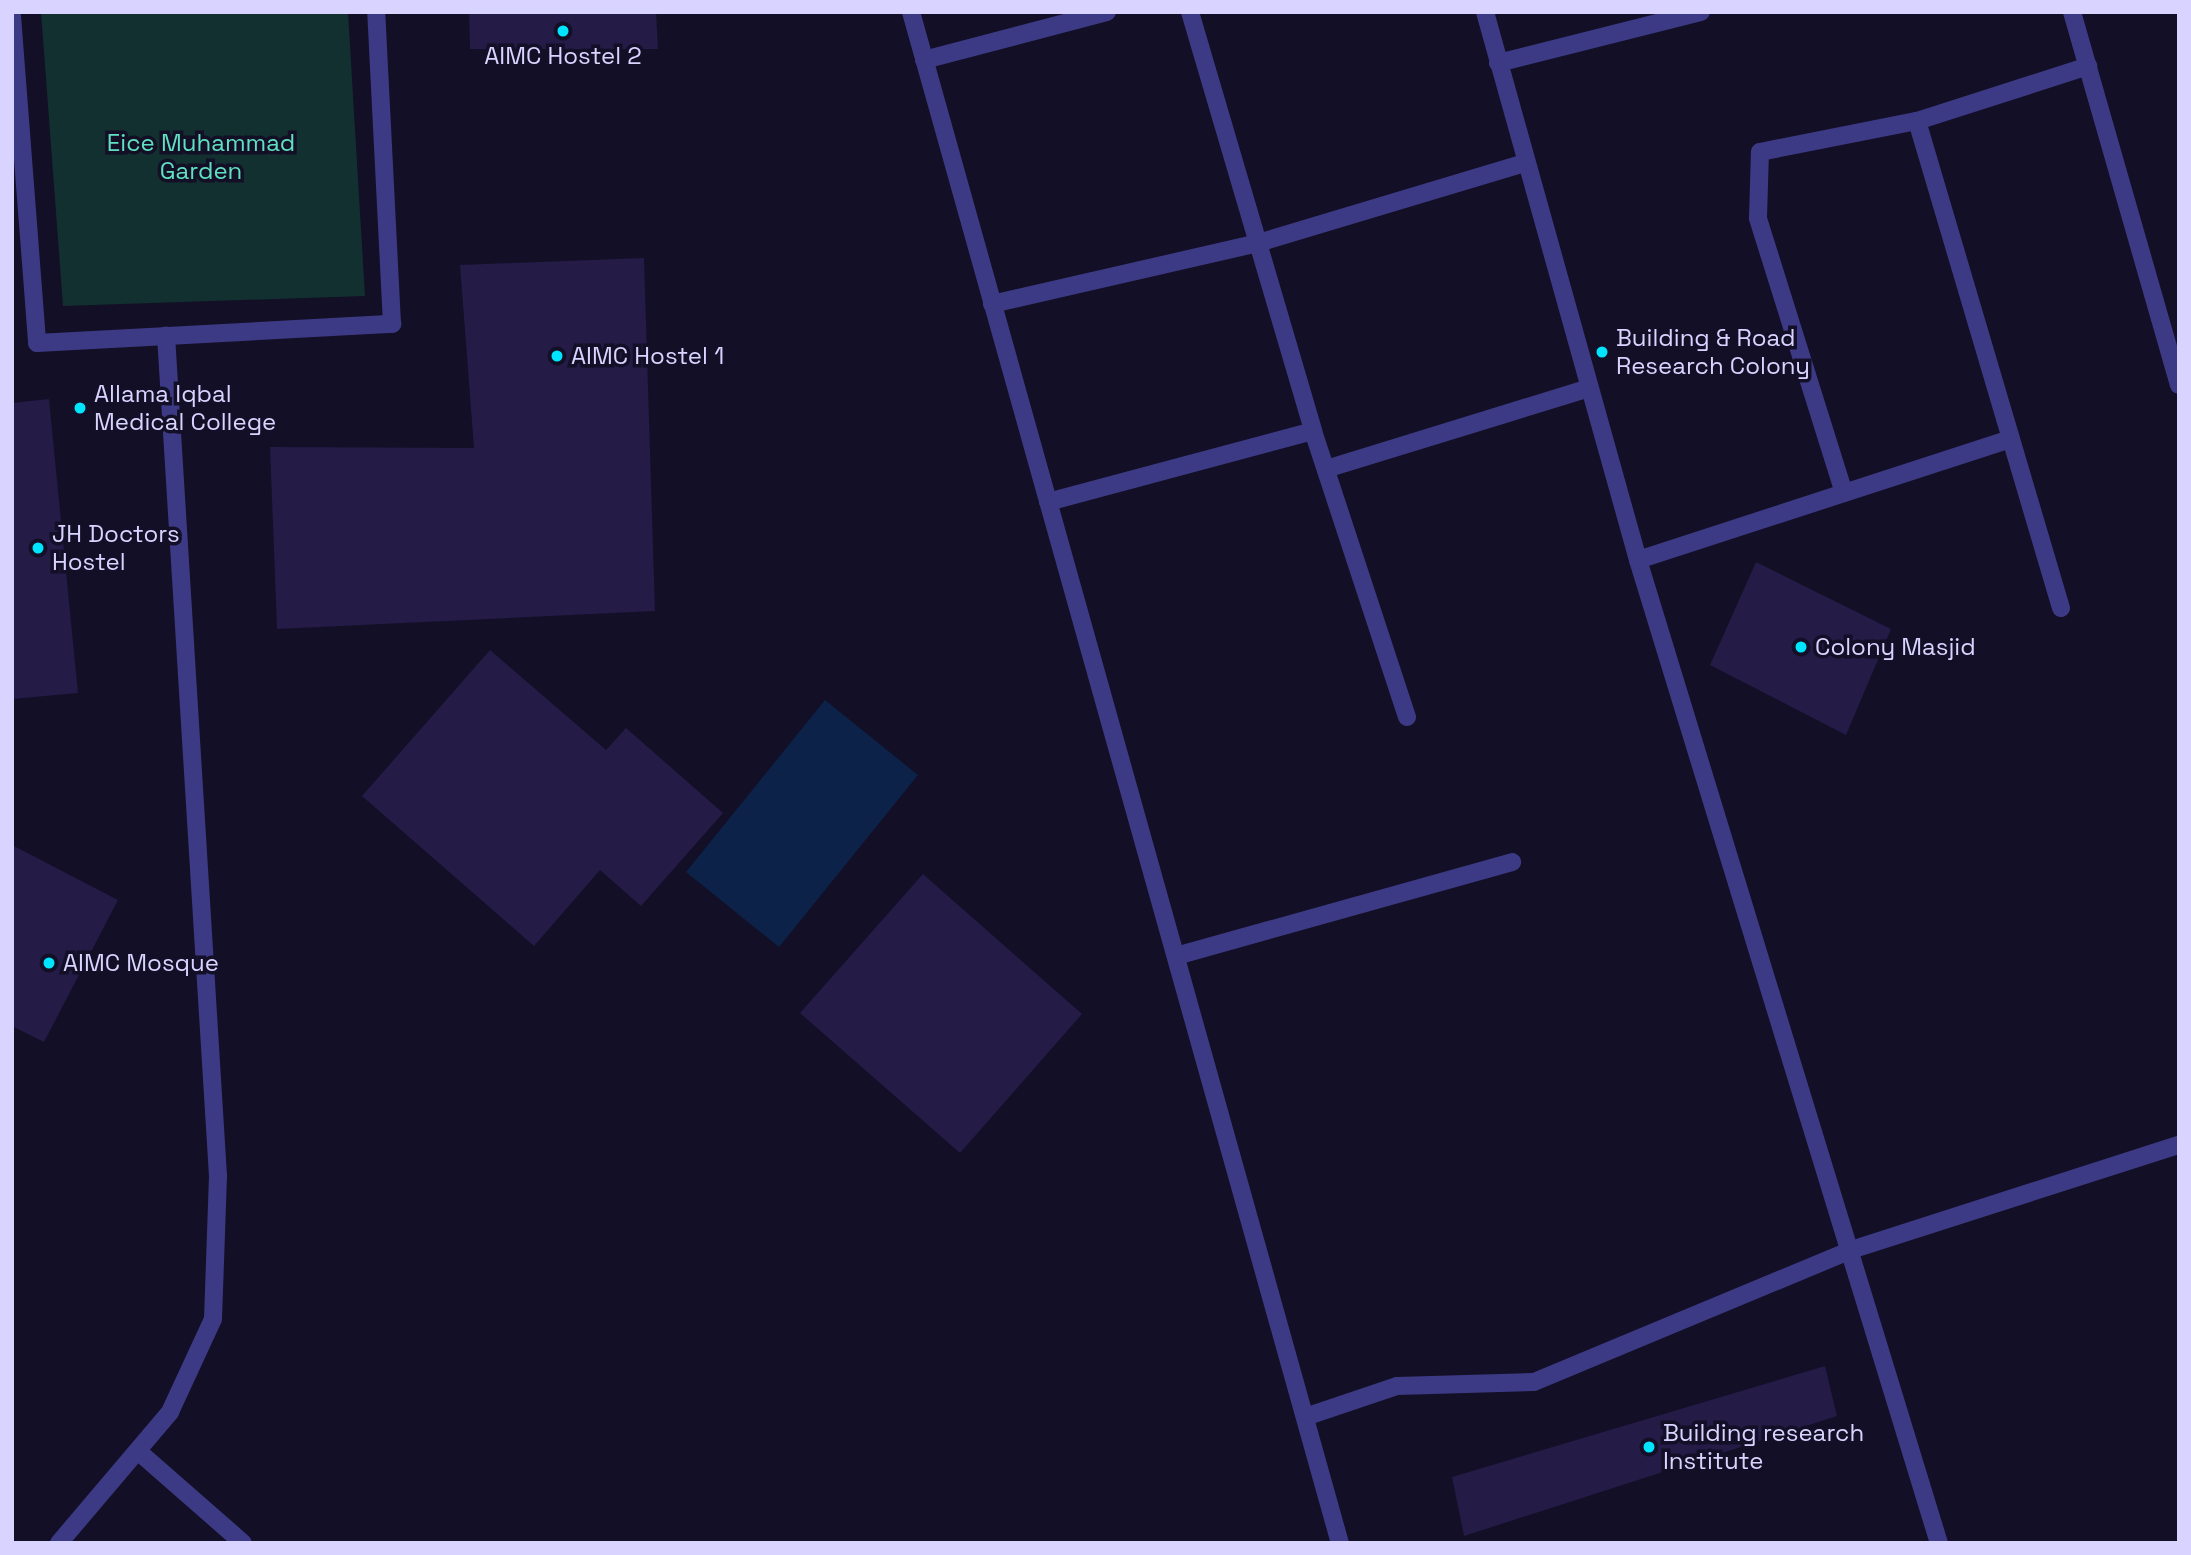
<!DOCTYPE html>
<style>
body{margin:0}
#map{position:relative;width:2191px;height:1555px;overflow:hidden;background:#130f26;font-family:"Space Grotesk",sans-serif}
div>[style]{position:absolute}
[style*='--x']{left:calc(var(--x)*1px);top:calc(var(--y)*1px);width:calc(var(--w)*1px);rotate:calc(var(--a)*1deg)}
.green>*{inset:0;background:#12302f}
.water>*{inset:0;background:#0c2248}
.building>*{inset:0;background:#241b47}
.service>*{height:18px;margin:-9px;padding:0 9px;transform-origin:9px;border-radius:9px;background:#3d3a85}
.minor>*{height:18px;margin:-9px;padding:0 9px;transform-origin:9px;border-radius:9px;background:#3d3a85}
.tertiary>*{height:18px;margin:-9px;padding:0 9px;transform-origin:9px;border-radius:9px;background:#3d3a85}
.dots>*{width:19px;height:19px;translate:-50% -50%;box-sizing:border-box;border:4px solid #130f26;border-radius:50%}
span{translate:-50% -50%;white-space:nowrap;text-align:center;line-height:1.15;-webkit-text-stroke:7px #130f26;paint-order:stroke}
.poi-label{font-size:24px;color:#d9d4ff}
.left{translate:0 -50%;text-align:left}
.park-label{font-size:24px;color:#5fe0c0}
.frame{position:absolute;inset:0;border:14px solid #d9d4ff;pointer-events:none}
</style>
<div id="map">
<div class="green">
<div style="clip-path:polygon(41px 12px,348px 12px,365px 296px,63px 306px)"></div>
</div>
<div class="water">
<div style="clip-path:polygon(825px 700px,918px 775px,779px 947px,686px 872px)"></div>
</div>
<div class="building">
<div style="clip-path:polygon(469px 12px,656px 12px,658px 49px,470px 49px)"></div>
<div style="clip-path:polygon(644px 258px,655px 611px,277px 629px,270px 447px,474px 448px,460px 265px)"></div>
<div style="clip-path:polygon(49px 399px,78px 693px,12px 699px,12px 403px)"></div>
<div style="clip-path:polygon(1756px 562px,1891px 629px,1846px 735px,1710px 665px)"></div>
<div style="clip-path:polygon(490px 650px,606px 750px,626px 728px,723px 813px,641px 906px,600px 870px,534px 946px,362px 796px)"></div>
<div style="clip-path:polygon(12px 845px,118px 900px,44px 1042px,12px 1026px)"></div>
<div style="clip-path:polygon(923px 874px,1082px 1014px,960px 1153px,800px 1013px)"></div>
<div style="clip-path:polygon(1825px 1366px,1837px 1416px,1464px 1536px,1452px 1477px)"></div>
</div>
<div class="service">
<div style="--x:139;--y:1452;--w:138;--a:41.2"></div>
</div>
<div class="minor">
<div style="--x:911;--y:12;--w:1590;--a:74.35"></div>
<div style="--x:1190;--y:12;--w:437;--a:73.6"></div>
<div style="--x:1313;--y:431;--w:301;--a:71.8"></div>
<div style="--x:1485;--y:12;--w:569;--a:74.4"></div>
<div style="--x:1638;--y:560;--w:1028;--a:72.98"></div>
<div style="--x:12;--y:16;--w:328;--a:85.6"></div>
<div style="--x:37;--y:343;--w:356;--a:-3.1"></div>
<div style="--x:392;--y:324;--w:312;--a:-92.9"></div>
<div style="--x:924;--y:60;--w:189;--a:-14.7"></div>
<div style="--x:1498;--y:63;--w:209;--a:-14.1"></div>
<div style="--x:992;--y:304;--w:273;--a:-12.9"></div>
<div style="--x:1258;--y:243;--w:279;--a:-16.7"></div>
<div style="--x:1326;--y:469;--w:275;--a:-17.1"></div>
<div style="--x:1844;--y:493;--w:288;--a:-107.4"></div>
<div style="--x:1758;--y:218;--w:66;--a:-88.3"></div>
<div style="--x:1760;--y:152;--w:160;--a:-11.2"></div>
<div style="--x:1048;--y:502;--w:274;--a:-15"></div>
<div style="--x:1638;--y:560;--w:392;--a:-18"></div>
<div style="--x:2061;--y:608;--w:508;--a:-106.47"></div>
<div style="--x:1917;--y:121;--w:180;--a:-17.8"></div>
<div style="--x:1176;--y:956;--w:349;--a:-15.6"></div>
<div style="--x:1305;--y:1417;--w:97;--a:-18.6"></div>
<div style="--x:1397;--y:1386;--w:137;--a:-1.7"></div>
<div style="--x:1534;--y:1382;--w:343;--a:-22.6"></div>
<div style="--x:1851;--y:1250;--w:344;--a:-17.8"></div>
<div style="--x:59;--y:1543;--w:172;--a:-49.7"></div>
<div style="--x:170;--y:1412;--w:102;--a:-65.2"></div>
<div style="--x:213;--y:1319;--w:143;--a:-88"></div>
<div style="--x:218;--y:1176;--w:842;--a:-93.54"></div>
</div>
<div class="tertiary">
<div style="--x:2072;--y:12;--w:388;--a:74"></div>
</div>
<div class="dots">
<div style="left:563px;top:31px;background:#00e5ff"></div>
<div style="left:1602px;top:352px;background:#00e5ff"></div>
<div style="left:557px;top:356px;background:#00e5ff"></div>
<div style="left:80px;top:408px;background:#00e5ff"></div>
<div style="left:38px;top:548px;background:#00e5ff"></div>
<div style="left:1801px;top:647px;background:#00e5ff"></div>
<div style="left:49px;top:963px;background:#00e5ff"></div>
<div style="left:1649px;top:1447px;background:#00e5ff"></div>
</div>
<div class="poi-label">
<span style="left:563px;top:56px">AIMC Hostel 2</span>
<span class="left" style="left:1616px;top:352px">Building &amp; Road<br>Research Colony</span>
<span class="left" style="left:571px;top:356px">AIMC Hostel 1</span>
<span class="left" style="left:94px;top:408px">Allama Iqbal<br>Medical College</span>
<span class="left" style="left:52px;top:548px">JH Doctors<br>Hostel</span>
<span class="left" style="left:1815px;top:647px">Colony Masjid</span>
<span class="left" style="left:63px;top:963px">AIMC Mosque</span>
<span class="left" style="left:1663px;top:1447px">Building research<br>Institute</span>
</div>
<div class="park-label">
<span style="left:201px;top:157px">Eice Muhammad<br>Garden</span>
</div>
<div class="frame"></div>
</div>
